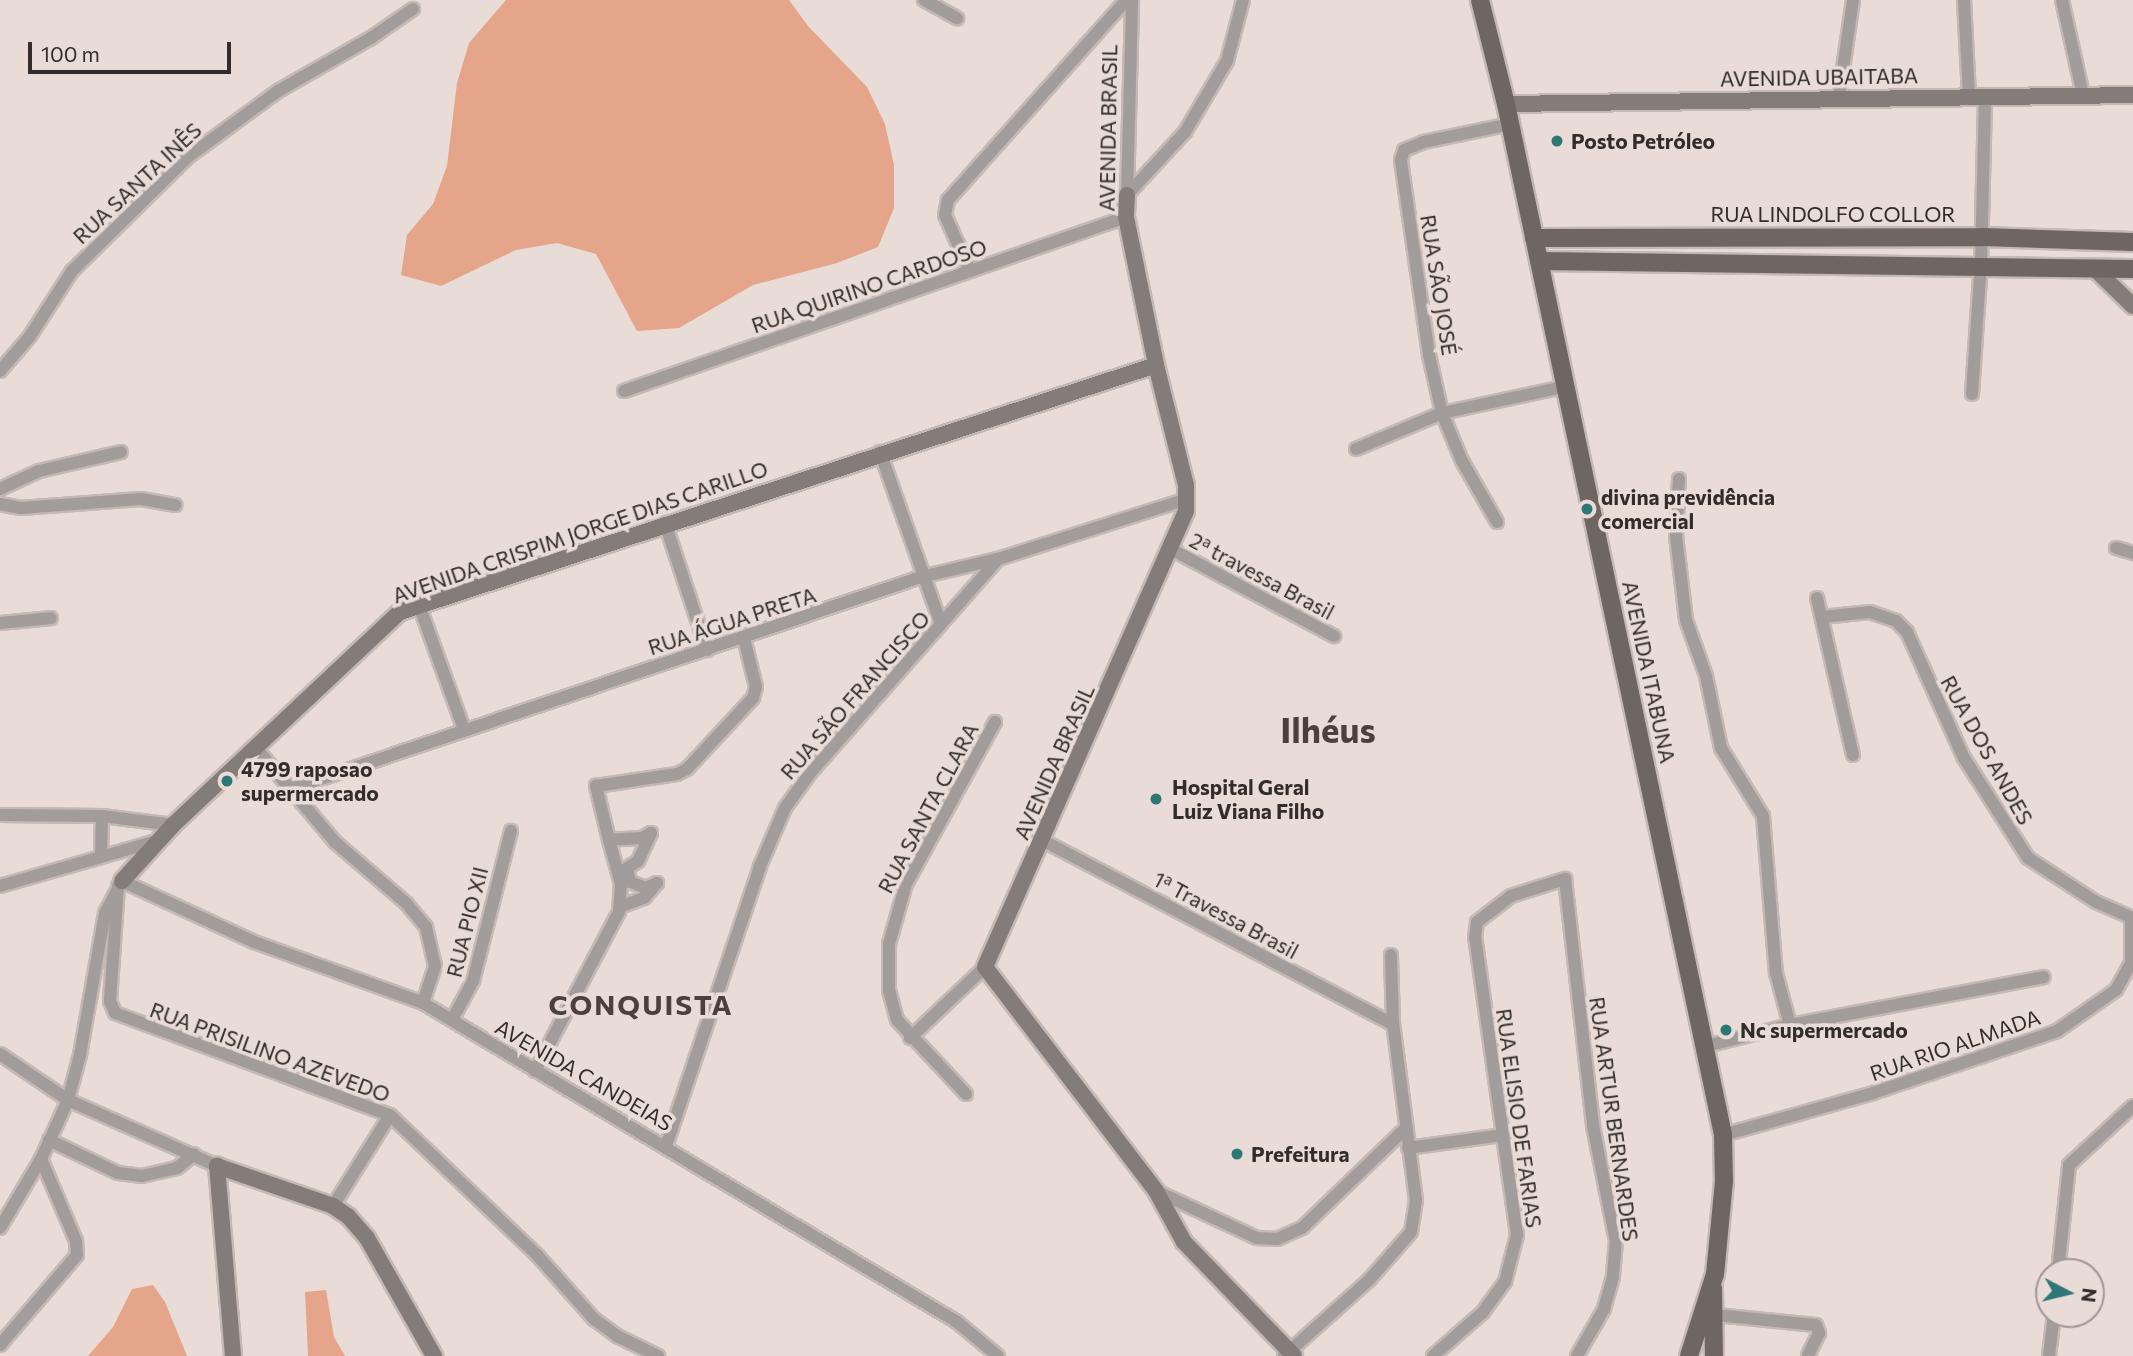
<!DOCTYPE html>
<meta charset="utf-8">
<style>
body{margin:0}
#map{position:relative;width:2133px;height:1356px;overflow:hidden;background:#e9dcd6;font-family:Commissioner,sans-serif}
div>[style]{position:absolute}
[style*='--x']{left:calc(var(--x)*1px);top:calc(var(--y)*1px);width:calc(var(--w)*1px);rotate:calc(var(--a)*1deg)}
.green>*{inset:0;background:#e4a58a}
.roads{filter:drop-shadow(2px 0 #c4b9b4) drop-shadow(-2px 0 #c4b9b4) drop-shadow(0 2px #c4b9b4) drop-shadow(0 -2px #c4b9b4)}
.street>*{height:12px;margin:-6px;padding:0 6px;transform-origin:6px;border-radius:6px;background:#a29c9a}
.secondary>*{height:16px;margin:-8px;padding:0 8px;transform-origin:8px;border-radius:8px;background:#847c78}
.primary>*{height:18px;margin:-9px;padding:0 9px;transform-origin:9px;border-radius:9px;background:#6f6561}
.dots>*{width:19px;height:19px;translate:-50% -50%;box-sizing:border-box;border:4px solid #e9dcd6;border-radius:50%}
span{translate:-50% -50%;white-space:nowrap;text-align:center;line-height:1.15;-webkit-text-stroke:7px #e9dcd6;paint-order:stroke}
.street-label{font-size:21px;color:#322d2b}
.poi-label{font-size:21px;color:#322d2b;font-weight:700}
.left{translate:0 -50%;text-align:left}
.district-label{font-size:28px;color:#4b403c;font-weight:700;letter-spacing:2px}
.town-label{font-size:35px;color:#4b403c;font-weight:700}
.north{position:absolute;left:2035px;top:1258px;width:70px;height:70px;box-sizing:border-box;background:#e9dcd6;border:2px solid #a09692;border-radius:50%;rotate:97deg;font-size:19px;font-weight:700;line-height:28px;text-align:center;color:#322d2b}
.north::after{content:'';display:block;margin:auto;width:24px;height:32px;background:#2e7777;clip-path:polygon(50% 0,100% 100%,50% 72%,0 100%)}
.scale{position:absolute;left:28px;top:42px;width:203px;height:32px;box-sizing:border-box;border:4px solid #322d2b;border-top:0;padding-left:9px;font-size:21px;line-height:24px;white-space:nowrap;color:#322d2b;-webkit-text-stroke:5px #e9dcd6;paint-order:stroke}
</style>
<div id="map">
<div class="green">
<div style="clip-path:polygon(506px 0,789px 0,808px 26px,867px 87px,885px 124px,894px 165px,894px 208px,878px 247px,837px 263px,753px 285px,679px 328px,637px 331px,596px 254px,557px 243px,516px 250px,441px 286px,401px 275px,407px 235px,433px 204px,447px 166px,457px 83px,469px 43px)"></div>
<div style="clip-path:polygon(153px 1285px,165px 1302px,187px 1356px,88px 1356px,113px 1327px,132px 1289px)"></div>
<div style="clip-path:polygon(326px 1290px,334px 1337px,345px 1356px,308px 1356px,305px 1292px)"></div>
</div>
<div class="roads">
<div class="street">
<div style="--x:924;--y:0;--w:38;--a:29"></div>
<div style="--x:1964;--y:0;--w:96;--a:87"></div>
<div style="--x:2062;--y:0;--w:97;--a:77.5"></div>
<div style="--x:371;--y:38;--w:51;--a:-34.6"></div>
<div style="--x:1839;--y:96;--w:97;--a:-81.7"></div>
<div style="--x:1127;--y:195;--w:86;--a:-47.4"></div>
<div style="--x:1185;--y:132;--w:82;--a:-59.4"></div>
<div style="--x:1227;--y:61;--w:63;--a:-75.3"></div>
<div style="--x:1127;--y:195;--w:195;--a:-88.5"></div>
<div style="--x:970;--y:271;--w:61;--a:-114.1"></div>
<div style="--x:945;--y:215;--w:15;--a:-79"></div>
<div style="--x:948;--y:200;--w:268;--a:-48.3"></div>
<div style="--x:0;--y:371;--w:46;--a:-49.4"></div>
<div style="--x:30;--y:336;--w:77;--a:-57.1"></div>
<div style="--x:72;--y:271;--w:164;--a:-44.5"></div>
<div style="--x:189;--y:156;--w:110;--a:-36.1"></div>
<div style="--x:278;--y:91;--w:107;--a:-29.7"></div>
<div style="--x:624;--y:391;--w:531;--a:-19.12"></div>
<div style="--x:1972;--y:394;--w:131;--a:-86.1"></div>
<div style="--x:1981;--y:263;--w:167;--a:-88.6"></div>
<div style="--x:1356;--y:449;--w:93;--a:-22.7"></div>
<div style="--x:1442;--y:413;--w:124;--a:-12.1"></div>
<div style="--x:880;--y:452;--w:182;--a:70.5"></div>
<div style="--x:1679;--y:479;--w:57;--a:93"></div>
<div style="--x:1676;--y:536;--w:85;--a:83.2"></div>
<div style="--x:1686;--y:620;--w:59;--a:70.3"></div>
<div style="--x:1706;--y:676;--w:74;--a:78.2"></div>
<div style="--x:1721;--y:748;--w:80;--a:58.3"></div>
<div style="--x:1763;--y:816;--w:158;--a:85.3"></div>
<div style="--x:1776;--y:973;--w:54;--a:74.9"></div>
<div style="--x:0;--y:489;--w:43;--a:-24.8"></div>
<div style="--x:39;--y:471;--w:84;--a:-13"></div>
<div style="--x:0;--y:504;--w:21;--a:11"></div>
<div style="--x:21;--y:508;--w:120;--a:-4.3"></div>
<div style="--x:141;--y:499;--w:35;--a:10"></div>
<div style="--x:1497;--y:522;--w:70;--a:-119.8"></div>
<div style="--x:1462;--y:461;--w:52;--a:-112.6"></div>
<div style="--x:1442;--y:413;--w:59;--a:-102.6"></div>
<div style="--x:1429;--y:355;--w:197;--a:-98.2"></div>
<div style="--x:1401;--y:160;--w:10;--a:-73"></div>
<div style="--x:1404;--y:150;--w:22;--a:-22"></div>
<div style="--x:1424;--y:142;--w:88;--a:-11.8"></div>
<div style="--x:665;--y:523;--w:134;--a:71.7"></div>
<div style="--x:2116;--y:548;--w:18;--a:16"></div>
<div style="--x:1171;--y:549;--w:185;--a:28.1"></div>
<div style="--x:1817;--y:598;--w:161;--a:77.1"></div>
<div style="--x:419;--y:605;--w:132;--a:70.1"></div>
<div style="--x:1822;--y:617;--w:48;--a:-5.9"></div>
<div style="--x:1870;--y:612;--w:28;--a:19"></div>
<div style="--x:1896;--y:621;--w:16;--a:45"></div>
<div style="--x:1907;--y:632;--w:138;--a:65.7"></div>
<div style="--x:1964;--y:758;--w:119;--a:57.4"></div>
<div style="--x:2028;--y:858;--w:81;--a:32.9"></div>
<div style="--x:2096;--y:902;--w:40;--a:23.4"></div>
<div style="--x:0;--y:623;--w:51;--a:-5.6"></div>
<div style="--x:255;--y:747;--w:124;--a:49.9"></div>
<div style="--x:335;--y:842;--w:94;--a:40.7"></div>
<div style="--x:406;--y:903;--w:31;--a:50"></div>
<div style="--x:426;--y:927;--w:40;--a:77"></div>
<div style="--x:435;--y:966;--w:39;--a:108"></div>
<div style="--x:291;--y:789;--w:665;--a:-18.6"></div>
<div style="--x:921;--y:577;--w:79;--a:-13.2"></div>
<div style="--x:998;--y:559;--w:198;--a:-17.6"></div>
<div style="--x:0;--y:815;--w:102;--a:0.6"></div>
<div style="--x:102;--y:816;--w:72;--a:7.2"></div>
<div style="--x:1042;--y:840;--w:396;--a:27.7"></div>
<div style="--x:101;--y:856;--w:40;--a:-88.6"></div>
<div style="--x:0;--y:886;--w:163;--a:-16"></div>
<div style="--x:118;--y:886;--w:115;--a:94"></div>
<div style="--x:110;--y:1001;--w:13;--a:67"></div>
<div style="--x:115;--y:1013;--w:293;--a:20.4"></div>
<div style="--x:390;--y:1115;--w:203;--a:43.6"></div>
<div style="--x:537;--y:1255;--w:86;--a:48.3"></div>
<div style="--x:594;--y:1319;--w:29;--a:36"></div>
<div style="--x:617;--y:1336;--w:46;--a:26"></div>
<div style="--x:620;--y:907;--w:26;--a:-21"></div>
<div style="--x:644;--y:898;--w:20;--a:-49"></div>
<div style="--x:657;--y:883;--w:12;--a:156"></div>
<div style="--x:646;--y:888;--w:17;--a:-159"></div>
<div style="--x:630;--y:882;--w:14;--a:-102"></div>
<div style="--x:627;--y:868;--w:13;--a:-32"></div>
<div style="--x:638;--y:861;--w:31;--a:-65"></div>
<div style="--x:651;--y:833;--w:10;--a:151"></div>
<div style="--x:642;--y:838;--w:33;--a:177"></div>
<div style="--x:609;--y:840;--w:56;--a:-103.5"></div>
<div style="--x:596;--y:786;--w:82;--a:-8.4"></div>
<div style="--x:677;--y:774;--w:11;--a:-27"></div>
<div style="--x:687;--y:769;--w:97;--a:-47.1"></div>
<div style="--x:753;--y:698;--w:11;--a:-75"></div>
<div style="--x:756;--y:687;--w:50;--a:-103.8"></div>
<div style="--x:452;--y:1020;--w:44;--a:-61.7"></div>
<div style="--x:473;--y:981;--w:155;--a:-75.8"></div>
<div style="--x:910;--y:1038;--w:103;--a:-43.4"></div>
<div style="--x:1706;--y:1046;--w:87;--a:-14"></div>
<div style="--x:1790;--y:1025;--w:258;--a:-10.7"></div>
<div style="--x:0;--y:1054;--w:82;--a:34.1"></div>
<div style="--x:68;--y:1100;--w:163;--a:23.9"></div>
<div style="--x:535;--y:1071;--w:180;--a:-62.2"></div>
<div style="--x:619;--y:912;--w:28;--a:-86"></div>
<div style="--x:621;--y:884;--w:46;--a:-105.3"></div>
<div style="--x:966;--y:1094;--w:101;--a:-133"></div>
<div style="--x:897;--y:1020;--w:30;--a:-105"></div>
<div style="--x:889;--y:991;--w:47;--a:-90"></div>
<div style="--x:889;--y:944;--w:62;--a:-74.2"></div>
<div style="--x:906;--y:884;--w:185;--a:-61.2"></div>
<div style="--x:1723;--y:1135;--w:156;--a:-15.6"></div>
<div style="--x:1873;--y:1093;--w:194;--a:-18.6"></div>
<div style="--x:2057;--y:1031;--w:72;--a:-34.8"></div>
<div style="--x:2116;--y:990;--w:31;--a:-61"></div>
<div style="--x:2131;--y:963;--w:45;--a:-90"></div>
<div style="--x:49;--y:1140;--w:76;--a:25.6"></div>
<div style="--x:118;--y:1173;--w:24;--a:7"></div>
<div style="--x:142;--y:1176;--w:36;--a:-13"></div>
<div style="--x:177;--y:1168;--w:22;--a:-39"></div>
<div style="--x:666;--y:1146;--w:295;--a:-71.4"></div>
<div style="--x:760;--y:866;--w:63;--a:-66.7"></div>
<div style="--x:785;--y:808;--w:44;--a:-54.2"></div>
<div style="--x:811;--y:772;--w:283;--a:-48.7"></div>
<div style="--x:1408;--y:1148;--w:96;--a:-7.8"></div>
<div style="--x:1156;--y:1191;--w:111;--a:25"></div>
<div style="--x:1257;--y:1238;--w:20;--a:3"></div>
<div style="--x:1277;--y:1239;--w:27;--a:-24"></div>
<div style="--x:1302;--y:1228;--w:144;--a:-43.9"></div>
<div style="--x:333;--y:1206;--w:107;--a:-57.9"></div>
<div style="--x:0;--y:1228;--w:80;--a:-59.3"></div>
<div style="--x:41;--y:1159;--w:65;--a:-65.4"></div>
<div style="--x:68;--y:1100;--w:47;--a:-75.1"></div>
<div style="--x:80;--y:1055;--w:144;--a:-80"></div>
<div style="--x:105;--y:913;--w:36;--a:-62"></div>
<div style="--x:122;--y:881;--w:145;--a:24.8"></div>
<div style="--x:254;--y:942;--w:180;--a:19.8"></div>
<div style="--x:423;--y:1003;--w:622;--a:30.85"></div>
<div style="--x:957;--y:1322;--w:53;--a:39.7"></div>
<div style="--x:2058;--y:1272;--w:108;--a:-84.1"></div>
<div style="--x:2069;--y:1165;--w:87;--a:-42.7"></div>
<div style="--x:1716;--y:1315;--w:100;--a:5.7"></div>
<div style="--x:1816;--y:1325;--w:9;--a:69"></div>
<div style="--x:1819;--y:1333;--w:25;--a:116"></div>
<div style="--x:0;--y:1345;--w:118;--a:-49.5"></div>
<div style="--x:77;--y:1255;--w:14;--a:-94"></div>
<div style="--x:76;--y:1241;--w:89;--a:-113.1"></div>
<div style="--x:1284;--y:1356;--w:115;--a:-41.8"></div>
<div style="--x:1370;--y:1279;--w:62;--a:-48.9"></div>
<div style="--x:1411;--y:1232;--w:32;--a:-81"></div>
<div style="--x:1416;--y:1200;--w:177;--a:-97.4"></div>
<div style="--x:1393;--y:1024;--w:69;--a:-91.7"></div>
<div style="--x:1433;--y:1356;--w:67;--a:-41.3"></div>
<div style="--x:1483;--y:1312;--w:37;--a:-54"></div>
<div style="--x:1505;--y:1282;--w:49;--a:-75.7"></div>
<div style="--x:1517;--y:1235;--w:300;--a:-98"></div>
<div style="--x:1475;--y:938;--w:16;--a:-83"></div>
<div style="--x:1477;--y:922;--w:43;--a:-37.4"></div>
<div style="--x:1511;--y:896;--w:57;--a:-17.5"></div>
<div style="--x:1565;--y:879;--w:249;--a:83.5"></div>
<div style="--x:1593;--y:1126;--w:117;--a:78.7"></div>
<div style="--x:1616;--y:1241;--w:36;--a:95"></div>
<div style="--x:1613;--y:1277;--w:33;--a:106"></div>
<div style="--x:1604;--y:1309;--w:54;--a:119.9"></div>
<div style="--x:2049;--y:1356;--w:42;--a:-83.2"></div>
</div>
<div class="secondary">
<div style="--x:1506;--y:104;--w:627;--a:-0.82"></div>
<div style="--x:1127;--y:195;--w:22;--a:93"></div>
<div style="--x:1126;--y:217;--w:151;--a:78.5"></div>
<div style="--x:1156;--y:365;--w:124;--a:76"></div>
<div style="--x:1186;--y:485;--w:26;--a:90"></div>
<div style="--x:1186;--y:511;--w:498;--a:113.8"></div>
<div style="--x:985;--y:967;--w:282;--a:52.6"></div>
<div style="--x:1156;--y:1191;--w:58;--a:61.2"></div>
<div style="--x:1184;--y:1242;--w:158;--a:46"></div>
<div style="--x:2094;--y:268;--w:54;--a:44.3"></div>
<div style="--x:122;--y:881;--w:76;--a:-47.7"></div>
<div style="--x:173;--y:825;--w:311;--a:-43.2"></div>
<div style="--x:400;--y:612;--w:795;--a:-18.09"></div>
<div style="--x:233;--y:1356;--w:191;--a:-94.8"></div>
<div style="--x:217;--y:1166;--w:123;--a:19"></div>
<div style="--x:333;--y:1206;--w:18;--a:34"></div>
<div style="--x:348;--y:1216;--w:29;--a:49"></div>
<div style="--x:367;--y:1238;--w:136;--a:60.4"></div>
</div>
<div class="primary">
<div style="--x:1480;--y:0;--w:107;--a:76"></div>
<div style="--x:1506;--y:104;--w:1054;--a:78.11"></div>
<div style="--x:1723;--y:1135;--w:46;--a:88.8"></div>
<div style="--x:1724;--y:1181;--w:93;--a:95.5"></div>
<div style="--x:1715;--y:1274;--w:86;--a:107.6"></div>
<div style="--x:1534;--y:238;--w:449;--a:-0.1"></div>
<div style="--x:1983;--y:237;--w:150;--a:1.9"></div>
<div style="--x:1539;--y:261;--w:594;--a:0.77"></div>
<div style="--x:1713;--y:1288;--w:68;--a:89.2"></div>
</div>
</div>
<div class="dots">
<div style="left:1557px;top:141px;background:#2e7777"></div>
<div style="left:1587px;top:509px;background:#2e7777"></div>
<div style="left:227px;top:781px;background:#2e7777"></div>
<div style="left:1156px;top:799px;background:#2e7777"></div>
<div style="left:1726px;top:1030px;background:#2e7777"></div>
<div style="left:1237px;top:1154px;background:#2e7777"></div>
</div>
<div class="street-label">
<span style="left:1819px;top:77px;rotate:-1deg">AVENIDA UBAITABA</span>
<span style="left:1108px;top:128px;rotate:-89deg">AVENIDA BRASIL</span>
<span style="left:137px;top:183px;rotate:-43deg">RUA SANTA INÊS</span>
<span style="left:1833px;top:214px">RUA LINDOLFO COLLOR</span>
<span style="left:1439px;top:285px;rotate:81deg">RUA SÃO JOSÉ</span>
<span style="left:869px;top:286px;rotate:-19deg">RUA QUIRINO CARDOSO</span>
<span style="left:580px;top:532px;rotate:-19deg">AVENIDA CRISPIM JORGE DIAS CARILLO</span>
<span style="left:1262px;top:576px;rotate:28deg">2ª travessa Brasil</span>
<span style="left:732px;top:621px;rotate:-18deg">RUA ÁGUA PRETA</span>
<span style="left:1649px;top:672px;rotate:78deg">AVENIDA ITABUNA</span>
<span style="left:855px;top:695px;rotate:-49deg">RUA SÃO FRANCISCO</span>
<span style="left:1987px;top:750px;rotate:61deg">RUA DOS ANDES</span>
<span style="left:1054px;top:762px;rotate:-66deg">AVENIDA BRASIL</span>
<span style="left:928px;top:808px;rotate:-62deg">RUA SANTA CLARA</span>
<span style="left:1226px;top:915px;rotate:28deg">1ª Travessa Brasil</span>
<span style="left:467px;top:922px;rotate:-76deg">RUA PIO XII</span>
<span style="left:1955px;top:1045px;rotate:-19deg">RUA RIO ALMADA</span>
<span style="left:270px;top:1052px;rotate:20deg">RUA PRISILINO AZEVEDO</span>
<span style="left:584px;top:1075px;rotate:30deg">AVENIDA CANDEIAS</span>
<span style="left:1519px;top:1118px;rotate:82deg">RUA ELISIO DE FARIAS</span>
<span style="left:1614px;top:1119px;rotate:82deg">RUA ARTUR BERNARDES</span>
</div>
<div class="poi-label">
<span class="left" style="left:1571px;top:141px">Posto Petróleo</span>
<span class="left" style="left:1601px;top:509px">divina previdência<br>comercial</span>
<span class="left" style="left:241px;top:781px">4799 raposao<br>supermercado</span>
<span class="left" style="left:1172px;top:799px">Hospital Geral<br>Luiz Viana Filho</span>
<span class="left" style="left:1740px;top:1030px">Nc supermercado</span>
<span class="left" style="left:1251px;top:1154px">Prefeitura</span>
</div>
<div class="district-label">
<span style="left:641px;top:1004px">CONQUISTA</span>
</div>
<div class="town-label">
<span style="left:1328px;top:729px">Ilhéus</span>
</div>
<div class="north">N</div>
<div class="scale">100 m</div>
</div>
